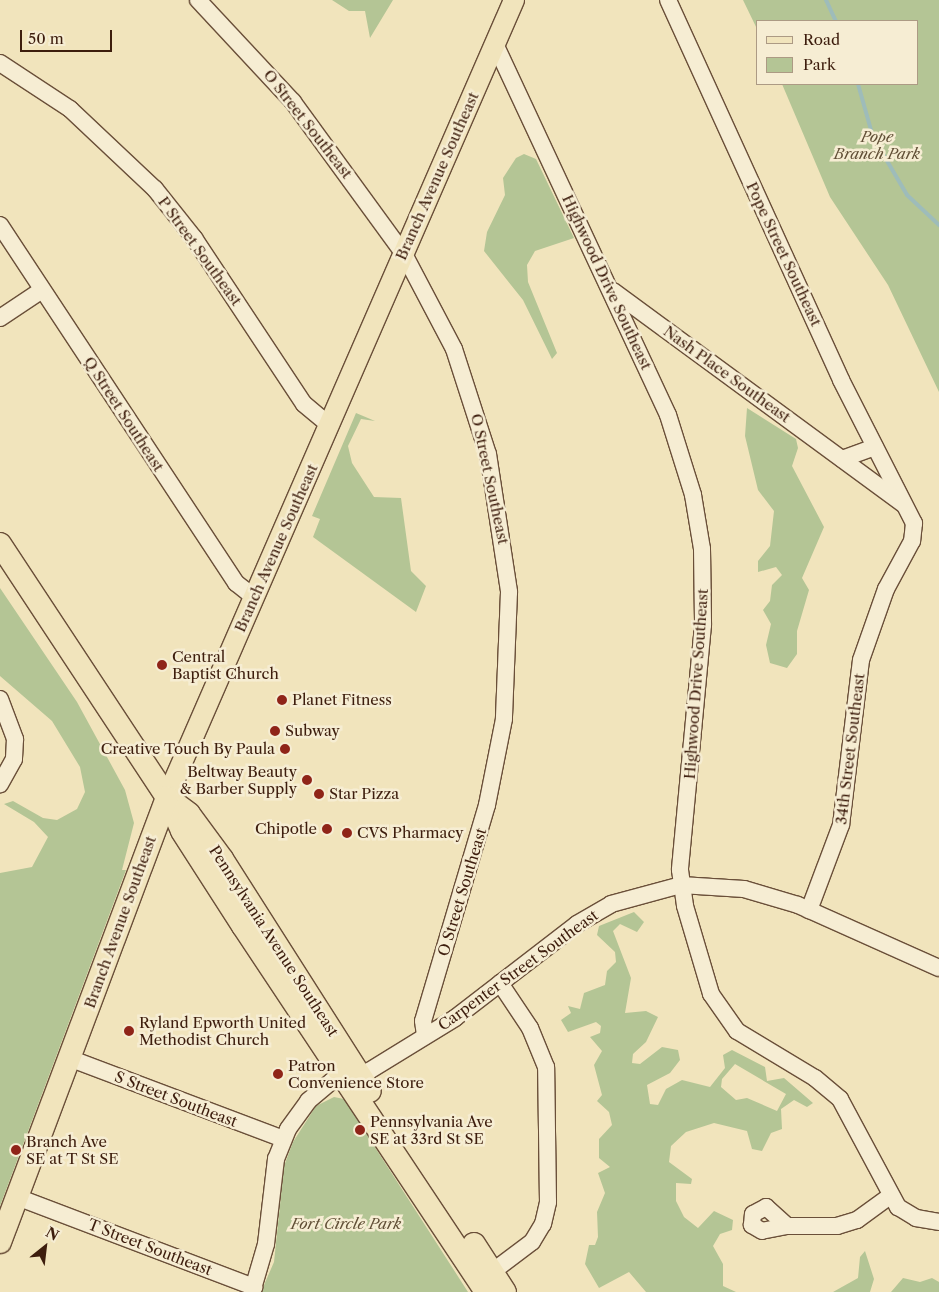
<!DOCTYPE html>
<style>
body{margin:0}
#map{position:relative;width:939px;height:1292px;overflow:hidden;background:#f1e4bc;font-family:"Libre Caslon Text",serif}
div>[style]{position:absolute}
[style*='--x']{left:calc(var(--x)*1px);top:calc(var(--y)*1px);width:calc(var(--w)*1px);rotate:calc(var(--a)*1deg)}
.green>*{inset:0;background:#b4c595}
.stream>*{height:4px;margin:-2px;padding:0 2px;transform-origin:2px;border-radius:2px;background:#9ebcba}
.roads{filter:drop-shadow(1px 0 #6a4f39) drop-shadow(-1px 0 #6a4f39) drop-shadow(0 1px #6a4f39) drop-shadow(0 -1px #6a4f39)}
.minor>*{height:16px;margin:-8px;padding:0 8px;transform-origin:8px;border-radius:8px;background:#f6edd3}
.major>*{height:20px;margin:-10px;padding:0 10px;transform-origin:10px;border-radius:10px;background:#f1e4bc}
.highway>*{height:22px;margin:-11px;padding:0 11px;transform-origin:11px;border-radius:11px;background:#f1e4bc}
.dots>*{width:14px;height:14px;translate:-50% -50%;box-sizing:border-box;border:2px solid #f6edd3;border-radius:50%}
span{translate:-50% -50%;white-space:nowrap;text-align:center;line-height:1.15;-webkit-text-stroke:5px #f6edd3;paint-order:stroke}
.street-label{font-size:15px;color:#3d1d0d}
.park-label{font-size:15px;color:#614f36;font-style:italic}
.poi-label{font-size:15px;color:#3d1d0d}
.left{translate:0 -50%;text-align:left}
.right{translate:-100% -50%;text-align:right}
.legend{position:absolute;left:756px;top:20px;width:162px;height:65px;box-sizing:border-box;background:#f6edd3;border:1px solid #ac9a84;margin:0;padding:6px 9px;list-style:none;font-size:15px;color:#3d1d0d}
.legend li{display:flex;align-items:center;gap:10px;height:25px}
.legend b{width:25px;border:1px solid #ac9a84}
.north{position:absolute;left:20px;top:1222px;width:50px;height:50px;-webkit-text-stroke:4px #f6edd3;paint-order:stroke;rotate:29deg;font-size:14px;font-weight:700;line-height:20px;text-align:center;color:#3d1d0d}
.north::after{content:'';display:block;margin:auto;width:18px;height:22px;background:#3d1d0d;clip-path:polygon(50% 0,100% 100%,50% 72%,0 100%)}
.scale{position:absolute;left:20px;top:30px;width:92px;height:22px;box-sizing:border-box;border:2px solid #3d1d0d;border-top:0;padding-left:6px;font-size:15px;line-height:18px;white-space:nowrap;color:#3d1d0d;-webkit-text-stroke:4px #f6edd3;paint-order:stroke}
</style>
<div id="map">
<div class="green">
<div style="clip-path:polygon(332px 0,393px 0,370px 38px,365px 11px,349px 11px)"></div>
<div style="clip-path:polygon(743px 0,939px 0,939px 392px,888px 285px,830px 197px,782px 84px,918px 84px,918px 21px,758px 21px,758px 31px)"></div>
<div style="clip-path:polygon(524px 154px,536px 159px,574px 238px,535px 251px,527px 265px,528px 282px,557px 353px,552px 359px,523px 300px,484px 251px,487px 232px,505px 195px,503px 178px,516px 158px)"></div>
<div style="clip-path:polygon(747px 408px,796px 439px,798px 448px,792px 466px,824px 527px,802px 578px,809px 590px,797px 631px,797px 654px,787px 668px,770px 663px,766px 645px,771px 624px,763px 610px,770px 601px,772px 585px,782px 575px,776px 567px,758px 572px,758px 561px,770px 546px,774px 511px,758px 490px,745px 436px)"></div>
<div style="clip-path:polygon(356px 413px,375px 421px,361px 419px,348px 446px,352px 463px,374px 497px,401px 498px,411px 571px,426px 586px,416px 612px,313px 537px,320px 519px,312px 516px)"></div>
<div style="clip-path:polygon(0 588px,77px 702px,125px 790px,134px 823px,122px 870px,126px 870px,0 1206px,0 873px,32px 867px,48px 837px,34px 822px,4px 804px,13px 801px,43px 818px,57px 820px,77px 809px,85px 792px,80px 767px,52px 721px,0 676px)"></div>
<div style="clip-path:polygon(evenodd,634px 912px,644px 922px,637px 932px,620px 924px,613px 931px,631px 978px,625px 1013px,646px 1011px,658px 1017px,646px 1042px,633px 1054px,632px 1063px,640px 1064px,662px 1047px,678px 1050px,680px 1060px,670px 1073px,647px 1085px,650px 1104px,658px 1105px,666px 1089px,682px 1080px,710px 1087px,725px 1068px,723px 1055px,732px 1050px,765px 1067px,767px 1081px,784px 1078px,813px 1103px,807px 1107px,794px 1100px,781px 1109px,782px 1129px,771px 1133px,762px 1151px,752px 1149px,747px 1131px,714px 1123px,686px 1132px,671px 1146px,669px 1162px,692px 1179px,691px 1184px,676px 1183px,676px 1201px,684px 1217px,698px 1228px,714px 1211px,733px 1220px,732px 1230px,720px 1234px,713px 1246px,723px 1264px,723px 1286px,736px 1292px,646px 1292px,629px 1272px,599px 1288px,585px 1264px,589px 1245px,595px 1245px,598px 1237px,597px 1212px,605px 1193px,598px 1173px,610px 1167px,599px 1158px,599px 1139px,612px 1125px,609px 1112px,597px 1101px,602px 1095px,594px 1065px,602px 1051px,590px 1037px,600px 1033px,601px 1026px,596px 1022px,568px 1032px,561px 1020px,571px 1013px,568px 1006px,580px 1009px,584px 993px,605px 985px,607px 971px,616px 962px,615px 952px,597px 935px,599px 926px,634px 912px,735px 1064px,786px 1094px,777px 1111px,747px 1098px,736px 1100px,721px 1087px,722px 1079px,735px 1064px)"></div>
<div style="clip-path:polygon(334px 1097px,344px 1099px,468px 1292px,261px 1292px,274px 1262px,284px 1166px,293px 1142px,316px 1106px)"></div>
<div style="clip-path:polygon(865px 1251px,874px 1279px,870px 1292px,833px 1292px,858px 1278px,860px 1257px)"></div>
<div style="clip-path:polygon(903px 1278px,920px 1282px,932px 1278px,939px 1282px,939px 1292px,891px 1292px)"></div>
</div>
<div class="stream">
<div style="--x:826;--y:0;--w:23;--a:65"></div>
<div style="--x:858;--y:84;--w:55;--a:74.2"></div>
<div style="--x:873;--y:137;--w:67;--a:59.6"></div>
<div style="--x:907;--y:195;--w:44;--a:43.2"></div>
</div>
<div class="roads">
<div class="minor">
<div style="--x:198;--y:0;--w:139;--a:47"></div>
<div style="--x:293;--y:102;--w:188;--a:53.9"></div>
<div style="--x:404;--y:254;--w:107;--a:62.2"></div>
<div style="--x:454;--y:349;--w:110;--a:72.1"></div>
<div style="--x:488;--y:454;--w:140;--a:81.3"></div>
<div style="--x:509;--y:592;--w:127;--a:92.3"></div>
<div style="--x:504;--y:719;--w:88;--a:101.2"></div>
<div style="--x:487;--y:805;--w:225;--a:106.5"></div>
<div style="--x:423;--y:1021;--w:15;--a:82"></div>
<div style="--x:668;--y:0;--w:418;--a:65.5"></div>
<div style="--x:841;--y:380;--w:161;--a:63"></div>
<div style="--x:914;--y:523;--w:18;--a:96"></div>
<div style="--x:912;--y:541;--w:55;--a:118.4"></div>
<div style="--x:886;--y:589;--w:75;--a:109.4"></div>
<div style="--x:861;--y:660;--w:166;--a:96.9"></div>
<div style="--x:841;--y:825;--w:91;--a:110.6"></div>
<div style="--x:495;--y:44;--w:409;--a:65"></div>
<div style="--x:668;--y:415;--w:84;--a:72.6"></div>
<div style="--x:693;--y:495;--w:55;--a:80.5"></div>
<div style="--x:702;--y:549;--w:76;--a:89.2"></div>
<div style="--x:703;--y:625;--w:246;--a:95.4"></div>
<div style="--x:680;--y:870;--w:36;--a:82"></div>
<div style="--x:685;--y:906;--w:92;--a:73.5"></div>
<div style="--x:711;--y:994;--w:45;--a:54.9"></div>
<div style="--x:737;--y:1031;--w:91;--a:31.1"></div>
<div style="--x:815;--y:1078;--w:33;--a:40"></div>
<div style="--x:840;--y:1099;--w:123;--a:61.8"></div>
<div style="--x:898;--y:1207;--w:21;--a:31"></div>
<div style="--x:916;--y:1218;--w:23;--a:10"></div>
<div style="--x:0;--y:63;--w:84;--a:33.3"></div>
<div style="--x:70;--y:109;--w:117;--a:43.3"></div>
<div style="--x:155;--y:189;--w:63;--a:51.5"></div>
<div style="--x:194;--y:238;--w:199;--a:56.5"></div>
<div style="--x:304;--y:404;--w:33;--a:40"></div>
<div style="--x:0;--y:225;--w:429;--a:56.6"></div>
<div style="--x:236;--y:583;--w:23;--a:38"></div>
<div style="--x:613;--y:291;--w:360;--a:36.3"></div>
<div style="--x:0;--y:318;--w:50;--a:-33.7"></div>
<div style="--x:842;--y:459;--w:35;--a:-20"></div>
<div style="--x:0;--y:699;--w:43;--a:69.4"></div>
<div style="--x:15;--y:739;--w:20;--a:93"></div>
<div style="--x:14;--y:759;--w:29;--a:119"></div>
<div style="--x:69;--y:1058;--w:229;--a:20.7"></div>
<div style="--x:17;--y:1197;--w:254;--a:20.8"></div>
<div style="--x:787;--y:1226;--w:25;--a:169"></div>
<div style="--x:762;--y:1231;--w:12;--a:-149"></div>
<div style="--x:752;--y:1225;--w:11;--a:-85"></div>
<div style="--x:753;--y:1214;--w:15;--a:-28"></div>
<div style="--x:766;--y:1207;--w:28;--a:42"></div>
<div style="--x:787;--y:1226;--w:50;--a:0"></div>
<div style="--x:837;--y:1226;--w:21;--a:-17"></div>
<div style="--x:857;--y:1220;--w:41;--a:-36"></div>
<div style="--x:484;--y:1278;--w:60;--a:-36.9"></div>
<div style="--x:532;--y:1242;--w:21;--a:-59"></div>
<div style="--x:543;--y:1224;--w:23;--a:-77"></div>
<div style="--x:548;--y:1202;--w:135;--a:-90.8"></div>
<div style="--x:546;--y:1067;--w:42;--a:-112.3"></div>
<div style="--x:530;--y:1028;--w:54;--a:-123.7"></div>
<div style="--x:252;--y:1292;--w:50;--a:-73.7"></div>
<div style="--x:266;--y:1244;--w:86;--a:-83.3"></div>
<div style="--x:276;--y:1159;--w:32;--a:-68"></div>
<div style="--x:288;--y:1129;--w:34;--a:-54"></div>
<div style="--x:308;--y:1101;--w:31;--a:-40"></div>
<div style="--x:332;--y:1081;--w:38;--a:-15"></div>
<div style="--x:369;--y:1071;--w:101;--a:-31.6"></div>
<div style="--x:455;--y:1018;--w:154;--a:-37.6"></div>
<div style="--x:577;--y:924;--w:39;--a:-30"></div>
<div style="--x:611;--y:904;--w:73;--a:-15.2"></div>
<div style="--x:681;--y:885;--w:63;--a:3.6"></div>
<div style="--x:744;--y:889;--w:56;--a:16.5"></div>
<div style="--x:798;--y:905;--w:154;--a:24.1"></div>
</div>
<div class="major">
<div style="--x:167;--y:797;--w:869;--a:-66.47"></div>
</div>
<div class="highway">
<div style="--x:0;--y:544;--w:303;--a:56.6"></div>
<div style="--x:167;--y:797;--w:37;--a:66"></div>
<div style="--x:182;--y:831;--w:113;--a:57.3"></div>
<div style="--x:243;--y:926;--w:439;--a:56.4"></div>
<div style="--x:172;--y:801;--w:21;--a:37"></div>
<div style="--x:189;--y:814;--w:56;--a:53.7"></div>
<div style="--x:222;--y:859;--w:275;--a:57.5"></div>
<div style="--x:0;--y:1242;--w:475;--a:-69.4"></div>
<div style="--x:474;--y:1244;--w:57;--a:57.1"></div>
</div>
</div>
<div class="dots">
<div style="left:162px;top:665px;background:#8f2418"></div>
<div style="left:282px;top:700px;background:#8f2418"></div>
<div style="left:275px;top:731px;background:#8f2418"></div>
<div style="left:285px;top:749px;background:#8f2418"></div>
<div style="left:307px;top:780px;background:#8f2418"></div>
<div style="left:319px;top:794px;background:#8f2418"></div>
<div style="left:327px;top:829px;background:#8f2418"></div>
<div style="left:347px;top:833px;background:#8f2418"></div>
<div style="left:129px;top:1031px;background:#8f2418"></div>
<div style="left:278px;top:1074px;background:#8f2418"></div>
<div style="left:360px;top:1130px;background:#8f2418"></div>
<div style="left:16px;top:1150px;background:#8f2418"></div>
</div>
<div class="street-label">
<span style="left:308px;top:124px;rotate:52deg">O Street Southeast</span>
<span style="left:437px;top:176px;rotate:-66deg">Branch Avenue Southeast</span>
<span style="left:200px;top:251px;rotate:54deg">P Street Southeast</span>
<span style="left:784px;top:254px;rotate:65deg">Pope Street Southeast</span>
<span style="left:607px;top:282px;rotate:65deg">Highwood Drive Southeast</span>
<span style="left:727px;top:374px;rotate:36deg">Nash Place Southeast</span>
<span style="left:124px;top:414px;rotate:57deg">Q Street Southeast</span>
<span style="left:490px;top:479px;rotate:78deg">O Street Southeast</span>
<span style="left:276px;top:548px;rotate:-66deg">Branch Avenue Southeast</span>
<span style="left:696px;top:684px;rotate:-86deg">Highwood Drive Southeast</span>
<span style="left:850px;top:749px;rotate:-83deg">34th Street Southeast</span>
<span style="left:462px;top:892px;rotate:-73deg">O Street Southeast</span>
<span style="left:120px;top:922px;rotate:-70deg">Branch Avenue Southeast</span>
<span style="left:274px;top:941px;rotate:57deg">Pennsylvania Avenue Southeast</span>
<span style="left:518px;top:970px;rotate:-36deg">Carpenter Street Southeast</span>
<span style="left:176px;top:1099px;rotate:21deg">S Street Southeast</span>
<span style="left:150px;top:1247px;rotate:21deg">T Street Southeast</span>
</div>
<div class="park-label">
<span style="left:877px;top:145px">Pope<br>Branch Park</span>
<span style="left:346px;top:1224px">Fort Circle Park</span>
</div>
<div class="poi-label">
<span class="left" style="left:172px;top:665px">Central<br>Baptist Church</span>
<span class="left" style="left:292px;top:700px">Planet Fitness</span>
<span class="left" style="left:285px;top:731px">Subway</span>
<span class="right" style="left:275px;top:749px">Creative Touch By Paula</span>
<span class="right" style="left:297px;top:780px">Beltway Beauty<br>&amp; Barber Supply</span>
<span class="left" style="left:329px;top:794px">Star Pizza</span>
<span class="right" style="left:317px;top:829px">Chipotle</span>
<span class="left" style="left:357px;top:833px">CVS Pharmacy</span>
<span class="left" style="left:139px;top:1031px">Ryland Epworth United<br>Methodist Church</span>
<span class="left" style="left:288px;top:1074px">Patron<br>Convenience Store</span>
<span class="left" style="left:370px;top:1130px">Pennsylvania Ave<br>SE at 33rd St SE</span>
<span class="left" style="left:26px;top:1150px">Branch Ave<br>SE at T St SE</span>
</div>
<ul class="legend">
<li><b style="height:6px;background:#f1e4bc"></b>Road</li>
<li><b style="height:14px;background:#b4c595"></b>Park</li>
</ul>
<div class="north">N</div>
<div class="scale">50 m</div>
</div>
